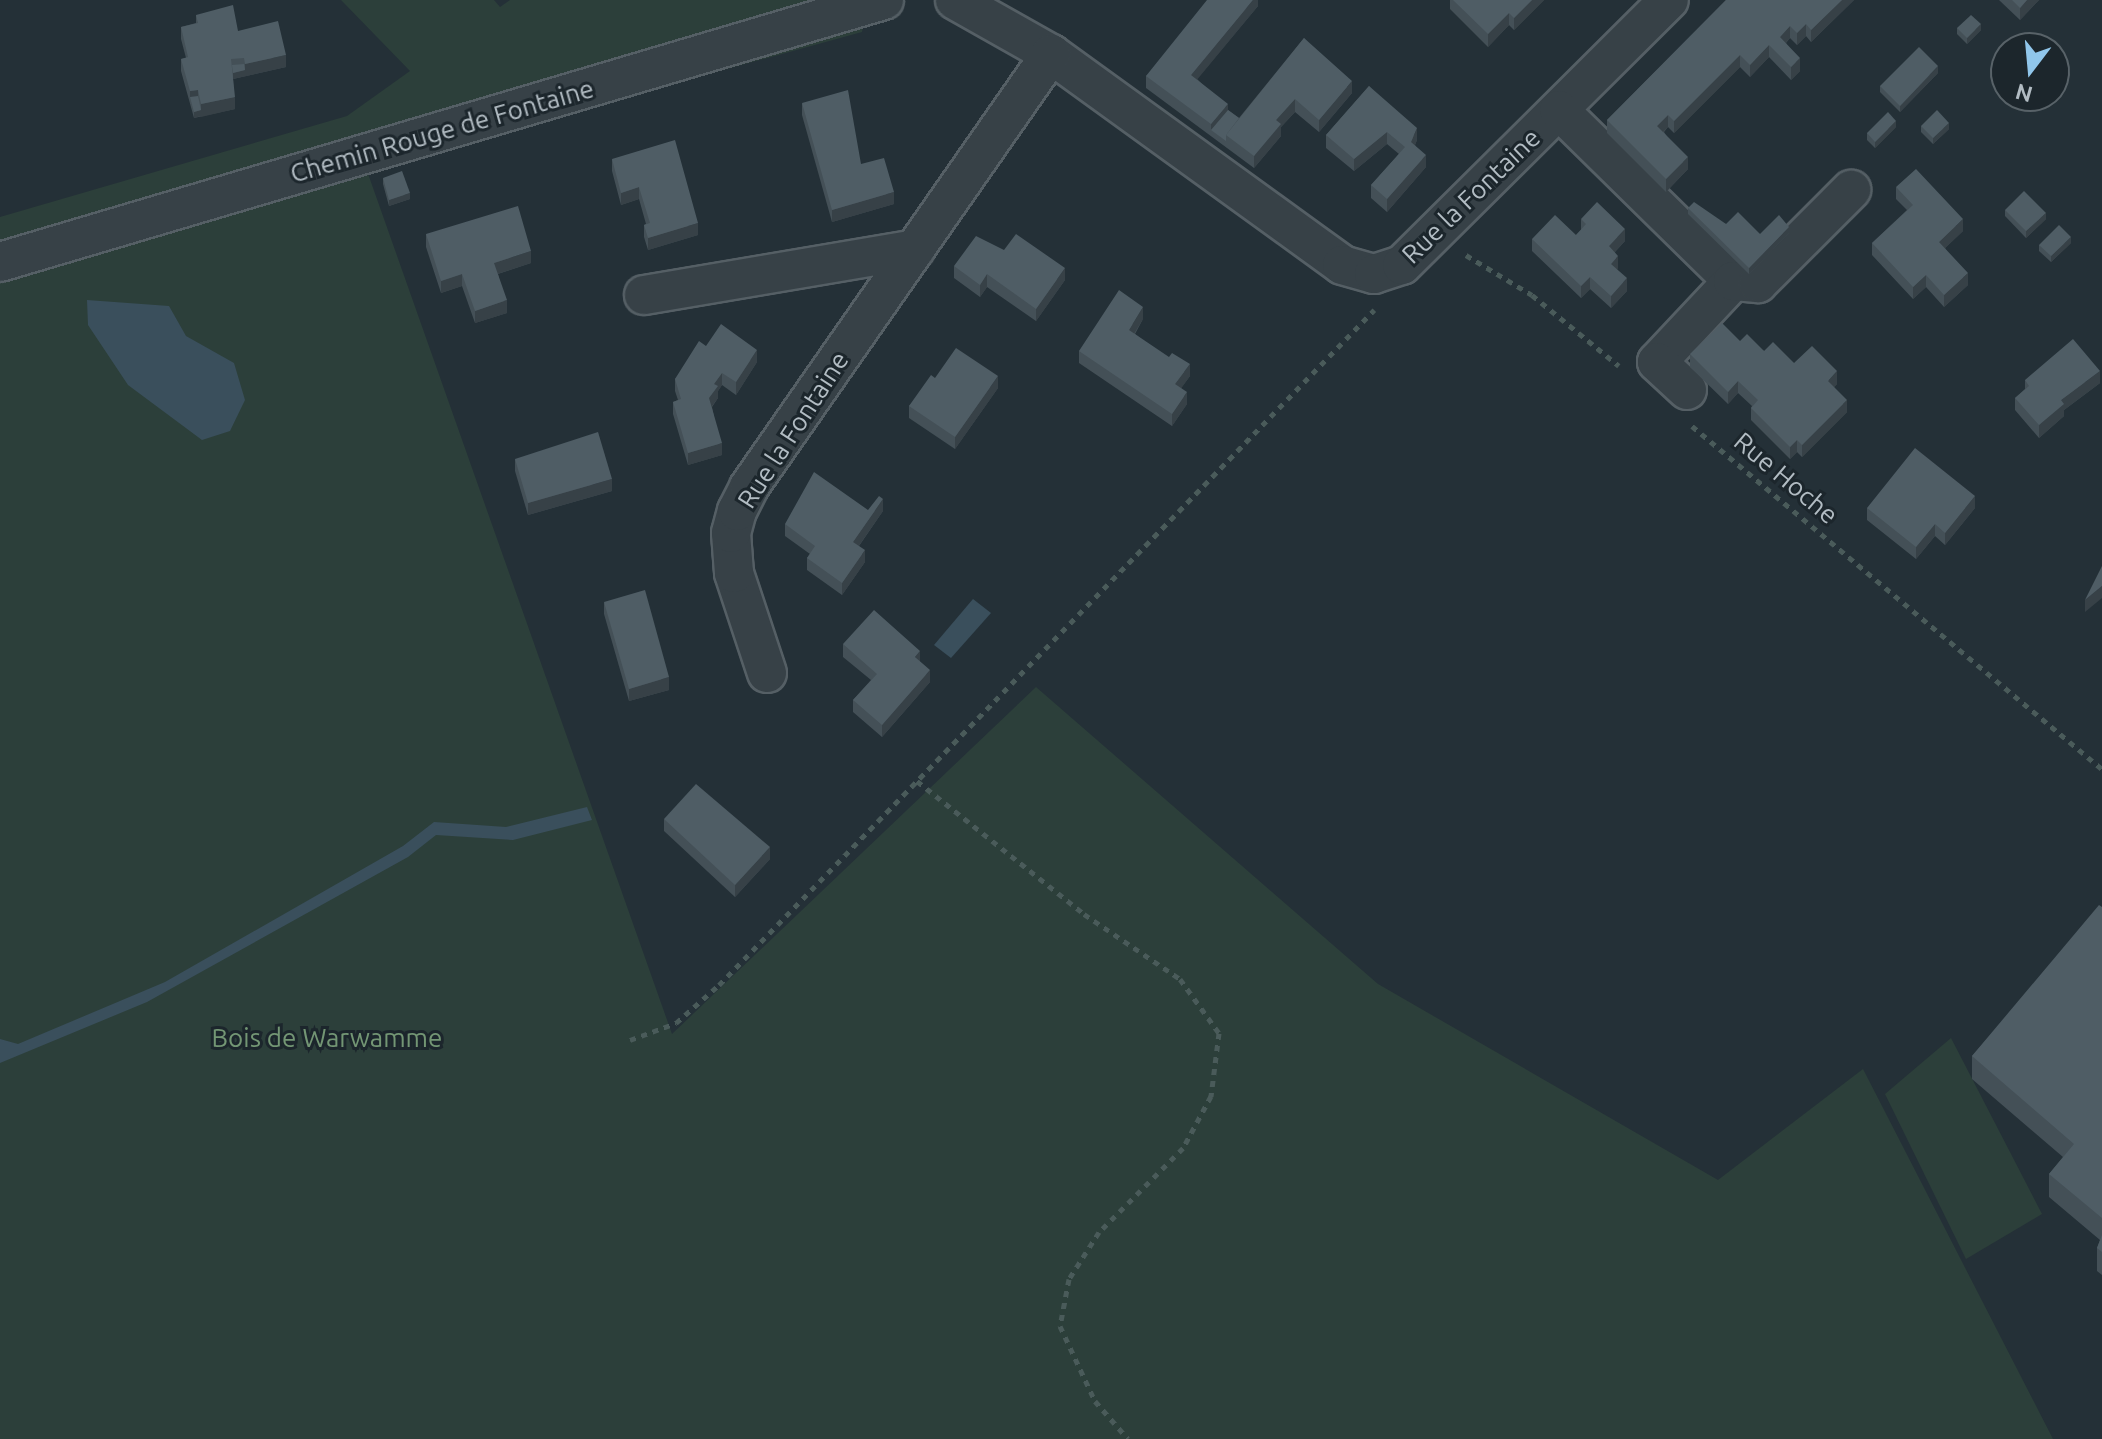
<!DOCTYPE html>
<style>
body{margin:0}
#map{position:relative;width:2102px;height:1439px;overflow:hidden;background:#243037;font-family:Ubuntu,sans-serif}
div>[style]{position:absolute}
[style*='--x']{left:calc(var(--x)*1px);top:calc(var(--y)*1px);width:calc(var(--w)*1px);rotate:calc(var(--a)*1deg)}
.green>*{inset:0;background:#2c3f3a}
.water>*{inset:0;background:#3a4f5c}
.path>*{height:5px;margin-top:-2.5px;transform-origin:0;background:repeating-linear-gradient(90deg,#4a5b5a 0 6px,transparent 0 12px)}
.roads{filter:drop-shadow(2px 0 #555f65) drop-shadow(-2px 0 #555f65) drop-shadow(0 2px #555f65) drop-shadow(0 -2px #555f65)}
.minor>*{height:38px;margin:-19px;padding:0 19px;transform-origin:19px;border-radius:19px;background:#374147}
.wall>*{inset:0;background:#445057}
.shaded-wall>*{inset:0;background:#374147}
.building>*{inset:0;background:#4f5d65}
span{translate:-50% -50%;white-space:nowrap;text-align:center;line-height:1.15;-webkit-text-stroke:6px #1c262c;paint-order:stroke}
.street-label{font-size:26px;color:#b2bcc3}
.park-label{font-size:26px;color:#739674}
.north{position:absolute;left:1990px;top:32px;width:80px;height:80px;box-sizing:border-box;background:#1c262c;border:2px solid #586268;border-radius:50%;rotate:196deg;font-size:22px;font-weight:700;line-height:32px;text-align:center;color:#b2bcc3}
.north::after{content:'';display:block;margin:auto;width:28px;height:36px;background:#90c6eb;clip-path:polygon(50% 0,100% 100%,50% 72%,0 100%)}
</style>
<div id="map">
<div class="green">
<div style="clip-path:polygon(341px 0,494px 0,500px 7px,510px 0,868px 0,862px 32px,366px 168px,672px 1034px,1036px 687px,1378px 984px,1718px 1180px,1863px 1069px,2053px 1439px,0 1439px,0 217px,347px 116px,410px 71px)"></div>
<div style="clip-path:polygon(1951px 1038px,2042px 1214px,1966px 1259px,1885px 1094px)"></div>
</div>
<div class="water">
<div style="clip-path:polygon(87px 300px,169px 306px,186px 336px,234px 363px,245px 400px,230px 431px,202px 440px,128px 385px,88px 325px)"></div>
<div style="clip-path:polygon(973px 599px,991px 613px,951px 658px,934px 645px)"></div>
<div style="clip-path:polygon(587px 807px,592px 820px,513px 840px,436px 835px,408px 857px,147px 1002px,0 1063px,0 1039px,18px 1044px,165px 982px,403px 846px,434px 822px,506px 827px)"></div>
</div>
<div class="path">
<div style="--x:1466;--y:255;--w:77;--a:31.2"></div>
<div style="--x:1532;--y:295;--w:112;--a:39.2"></div>
<div style="--x:1692;--y:426;--w:535;--a:39.92"></div>
<div style="--x:917;--y:781;--w:213;--a:38.5"></div>
<div style="--x:1084;--y:914;--w:116;--a:34.1"></div>
<div style="--x:1180;--y:979;--w:67;--a:54.2"></div>
<div style="--x:1219;--y:1033;--w:64;--a:97.2"></div>
<div style="--x:1211;--y:1096;--w:59;--a:118.3"></div>
<div style="--x:1183;--y:1148;--w:119;--a:135"></div>
<div style="--x:1099;--y:1232;--w:56;--a:122.6"></div>
<div style="--x:1069;--y:1279;--w:48;--a:100.8"></div>
<div style="--x:1060;--y:1326;--w:83;--a:65"></div>
<div style="--x:1095;--y:1401;--w:50;--a:49"></div>
<div style="--x:630;--y:1040;--w:49;--a:-20.3"></div>
<div style="--x:676;--y:1023;--w:57;--a:-41.5"></div>
<div style="--x:719;--y:985;--w:941;--a:-45.86"></div>
</div>
<div class="roads">
<div class="minor">
<div style="--x:955;--y:0;--w:110;--a:29.4"></div>
<div style="--x:1051;--y:54;--w:359;--a:35.9"></div>
<div style="--x:1342;--y:265;--w:33;--a:16"></div>
<div style="--x:1374;--y:274;--w:29;--a:-18"></div>
<div style="--x:1402;--y:265;--w:376;--a:-44.8"></div>
<div style="--x:1559;--y:110;--w:244;--a:44.5"></div>
<div style="--x:1733;--y:281;--w:111;--a:133.2"></div>
<div style="--x:1657;--y:362;--w:41;--a:43"></div>
<div style="--x:0;--y:262;--w:922;--a:-16.51"></div>
<div style="--x:1733;--y:281;--w:25;--a:5"></div>
<div style="--x:1758;--y:283;--w:132;--a:-45"></div>
<div style="--x:644;--y:295;--w:275;--a:-9.6"></div>
<div style="--x:767;--y:673;--w:105;--a:-108.3"></div>
<div style="--x:734;--y:573;--w:40;--a:-94.3"></div>
<div style="--x:731;--y:533;--w:23;--a:-75"></div>
<div style="--x:737;--y:511;--w:27;--a:-63"></div>
<div style="--x:749;--y:487;--w:528;--a:-55.11"></div>
</div>
</div>
<div class="wall">
<div style="clip-path:polygon(1258px 0,1258px 6px,1197px 79px,1228px 110px,1239px 118px,1304px 38px,1352px 93px,1319px 132px,1295px 112px,1281px 127px,1281px 136px,1254px 168px,1146px 88px,1146px 76px)"></div>
<div style="clip-path:polygon(1450px 0,1544px 0,1514px 30px,1509px 25px,1488px 47px,1450px 9px)"></div>
<div style="clip-path:polygon(1726px 0,1854px 0,1811px 42px,1806px 36px,1797px 45px,1790px 38px,1786px 43px,1800px 71px,1791px 80px,1769px 57px,1750px 77px,1740px 67px,1674px 133px,1668px 127px,1664px 132px,1688px 169px,1666px 192px,1607px 133px,1607px 120px)"></div>
<div style="clip-path:polygon(1999px 0,2039px 0,2020px 20px)"></div>
<div style="clip-path:polygon(196px 15px,238px 31px,286px 67px,233px 79px,235px 109px,194px 118px,181px 71px,181px 59px,186px 58px,181px 39px,181px 27px,196px 23px)"></div>
<div style="clip-path:polygon(1957px 28px,1981px 30px,1967px 44px,1957px 34px)"></div>
<div style="clip-path:polygon(1938px 73px,1900px 112px,1880px 92px,1880px 86px)"></div>
<div style="clip-path:polygon(1369px 86px,1417px 140px,1415px 145px,1426px 167px,1387px 212px,1371px 198px,1371px 185px,1399px 154px,1387px 144px,1354px 171px,1326px 148px,1326px 135px)"></div>
<div style="clip-path:polygon(802px 103px,861px 164px,894px 204px,832px 222px,802px 115px)"></div>
<div style="clip-path:polygon(1921px 126px,1949px 129px,1933px 144px,1921px 132px)"></div>
<div style="clip-path:polygon(1896px 127px,1875px 148px,1867px 140px,1867px 133px)"></div>
<div style="clip-path:polygon(612px 159px,698px 235px,648px 250px,644px 237px,644px 225px,646px 224px,639px 199px,621px 205px,612px 171px)"></div>
<div style="clip-path:polygon(383px 178px,410px 199px,389px 206px,383px 184px)"></div>
<div style="clip-path:polygon(1896px 187px,1963px 231px,1945px 248px,1968px 285px,1944px 307px,1926px 287px,1913px 299px,1872px 255px,1872px 243px,1907px 210px,1896px 199px)"></div>
<div style="clip-path:polygon(1688px 208px,1726px 224px,1760px 234px,1789px 233px,1749px 274px,1688px 214px)"></div>
<div style="clip-path:polygon(2005px 210px,2046px 219px,2026px 238px,2005px 216px)"></div>
<div style="clip-path:polygon(1581px 219px,1625px 241px,1615px 252px,1618px 268px,1617px 269px,1627px 291px,1611px 308px,1590px 289px,1581px 298px,1532px 251px,1532px 239px,1576px 235px,1581px 230px)"></div>
<div style="clip-path:polygon(426px 234px,531px 263px,498px 274px,507px 313px,475px 323px,462px 286px,441px 293px,426px 247px)"></div>
<div style="clip-path:polygon(2071px 243px,2051px 262px,2039px 251px,2039px 245px)"></div>
<div style="clip-path:polygon(954px 266px,1065px 280px,1036px 321px,987px 287px,980px 297px,954px 278px)"></div>
<div style="clip-path:polygon(1143px 319px,1135px 334px,1190px 376px,1181px 388px,1187px 404px,1172px 426px,1079px 363px,1079px 351px)"></div>
<div style="clip-path:polygon(1740px 341px,1794px 363px,1837px 384px,1834px 387px,1847px 412px,1802px 457px,1797px 452px,1790px 459px,1751px 420px,1751px 408px,1752px 406px,1738px 393px,1728px 404px,1690px 367px,1690px 354px)"></div>
<div style="clip-path:polygon(706px 346px,757px 362px,736px 395px,722px 385px,718px 391px,718px 398px,712px 407px,722px 455px,688px 465px,673px 414px,673px 402px,678px 400px,675px 391px,675px 379px)"></div>
<div style="clip-path:polygon(935px 378px,998px 388px,955px 449px,909px 418px,909px 406px)"></div>
<div style="clip-path:polygon(2025px 380px,2100px 383px,2064px 410px,2064px 416px,2039px 438px,2015px 410px,2015px 398px,2025px 389px)"></div>
<div style="clip-path:polygon(515px 459px,612px 491px,528px 515px,515px 471px)"></div>
<div style="clip-path:polygon(1867px 508px,1975px 508px,1945px 545px,1935px 536px,1916px 559px,1867px 520px)"></div>
<div style="clip-path:polygon(868px 510px,883px 511px,859px 546px,865px 562px,842px 595px,807px 570px,807px 558px,810px 554px,785px 536px,785px 524px)"></div>
<div style="clip-path:polygon(604px 602px,669px 690px,629px 701px,604px 614px)"></div>
<div style="clip-path:polygon(843px 644px,920px 662px,930px 682px,882px 737px,853px 712px,853px 700px,871px 680px,843px 657px)"></div>
<div style="clip-path:polygon(664px 819px,770px 859px,735px 897px,664px 831px)"></div>
<div style="clip-path:polygon(2102px 907px,2102px 1275px,2097px 1271px,2097px 1248px,2100px 1240px,2049px 1197px,2049px 1174px,2063px 1157px,1972px 1079px,1972px 1056px)"></div>
</div>
<div class="shaded-wall">
<div style="clip-path:polygon(1253px 0,1258px 0,1258px 6px,1191px 87px,1191px 75px)"></div>
<div style="clip-path:polygon(1532px 0,1544px 0,1514px 30px,1514px 18px)"></div>
<div style="clip-path:polygon(1842px 0,1854px 0,1811px 42px,1811px 30px)"></div>
<div style="clip-path:polygon(2027px 0,2039px 0,2020px 20px,2020px 8px)"></div>
<div style="clip-path:polygon(1509px 13px,1509px 25px,1488px 47px,1488px 34px)"></div>
<div style="clip-path:polygon(1806px 24px,1806px 36px,1797px 45px,1797px 33px)"></div>
<div style="clip-path:polygon(1981px 24px,1981px 30px,1967px 44px,1967px 38px)"></div>
<div style="clip-path:polygon(1790px 26px,1790px 38px,1780px 49px,1780px 37px)"></div>
<div style="clip-path:polygon(1769px 45px,1769px 57px,1750px 77px,1750px 65px)"></div>
<div style="clip-path:polygon(286px 55px,286px 67px,233px 79px,233px 73px,245px 70px,245px 64px)"></div>
<div style="clip-path:polygon(1740px 55px,1740px 67px,1674px 133px,1674px 121px)"></div>
<div style="clip-path:polygon(1800px 58px,1800px 71px,1791px 80px,1791px 67px)"></div>
<div style="clip-path:polygon(1938px 66px,1938px 73px,1900px 112px,1900px 106px)"></div>
<div style="clip-path:polygon(1352px 81px,1352px 93px,1319px 132px,1319px 120px)"></div>
<div style="clip-path:polygon(198px 90px,198px 102px,190px 97px,190px 91px)"></div>
<div style="clip-path:polygon(235px 97px,235px 109px,201px 117px,201px 104px)"></div>
<div style="clip-path:polygon(1295px 99px,1295px 112px,1281px 127px,1281px 136px,1254px 168px,1254px 156px,1276px 120px)"></div>
<div style="clip-path:polygon(1228px 104px,1228px 116px,1211px 130px,1211px 124px)"></div>
<div style="clip-path:polygon(201px 110px,201px 116px,194px 118px,194px 112px)"></div>
<div style="clip-path:polygon(1668px 115px,1668px 127px,1657px 138px,1657px 126px)"></div>
<div style="clip-path:polygon(1896px 121px,1896px 127px,1875px 148px,1875px 142px)"></div>
<div style="clip-path:polygon(1949px 123px,1949px 129px,1933px 144px,1933px 138px)"></div>
<div style="clip-path:polygon(1417px 128px,1417px 140px,1411px 154px,1411px 142px)"></div>
<div style="clip-path:polygon(1387px 132px,1387px 144px,1354px 171px,1354px 159px)"></div>
<div style="clip-path:polygon(1426px 155px,1426px 167px,1387px 212px,1387px 199px)"></div>
<div style="clip-path:polygon(1688px 157px,1688px 169px,1666px 192px,1666px 179px)"></div>
<div style="clip-path:polygon(639px 187px,639px 199px,621px 205px,621px 193px)"></div>
<div style="clip-path:polygon(894px 192px,894px 204px,832px 222px,832px 210px)"></div>
<div style="clip-path:polygon(410px 193px,410px 199px,389px 206px,389px 200px)"></div>
<div style="clip-path:polygon(2046px 213px,2046px 219px,2026px 238px,2026px 231px)"></div>
<div style="clip-path:polygon(1963px 219px,1963px 231px,1939px 254px,1939px 242px)"></div>
<div style="clip-path:polygon(698px 223px,698px 235px,648px 250px,648px 238px)"></div>
<div style="clip-path:polygon(1789px 227px,1789px 233px,1749px 274px,1749px 268px)"></div>
<div style="clip-path:polygon(1625px 229px,1625px 241px,1609px 258px,1609px 246px)"></div>
<div style="clip-path:polygon(2071px 237px,2071px 243px,2051px 262px,2051px 256px)"></div>
<div style="clip-path:polygon(531px 251px,531px 263px,494px 275px,494px 263px)"></div>
<div style="clip-path:polygon(1618px 256px,1618px 268px,1611px 276px,1611px 264px)"></div>
<div style="clip-path:polygon(1065px 268px,1065px 280px,1036px 321px,1036px 309px)"></div>
<div style="clip-path:polygon(1968px 273px,1968px 285px,1944px 307px,1944px 295px)"></div>
<div style="clip-path:polygon(462px 274px,462px 286px,441px 293px,441px 281px)"></div>
<div style="clip-path:polygon(987px 274px,987px 287px,980px 297px,980px 285px)"></div>
<div style="clip-path:polygon(1926px 275px,1926px 287px,1913px 299px,1913px 287px)"></div>
<div style="clip-path:polygon(1590px 277px,1590px 289px,1581px 298px,1581px 286px)"></div>
<div style="clip-path:polygon(1627px 278px,1627px 291px,1611px 308px,1611px 296px)"></div>
<div style="clip-path:polygon(507px 300px,507px 313px,475px 323px,475px 311px)"></div>
<div style="clip-path:polygon(1143px 307px,1143px 319px,1129px 342px,1129px 330px)"></div>
<div style="clip-path:polygon(757px 350px,757px 362px,736px 395px,736px 382px)"></div>
<div style="clip-path:polygon(1190px 364px,1190px 376px,1175px 397px,1175px 384px)"></div>
<div style="clip-path:polygon(1837px 371px,1837px 384px,1828px 393px,1828px 381px)"></div>
<div style="clip-path:polygon(2100px 371px,2100px 383px,2064px 410px,2064px 416px,2039px 438px,2039px 425px,2061px 400px)"></div>
<div style="clip-path:polygon(722px 373px,722px 385px,718px 391px,718px 398px,709px 410px,709px 398px,714px 384px)"></div>
<div style="clip-path:polygon(998px 376px,998px 388px,955px 449px,955px 437px)"></div>
<div style="clip-path:polygon(1738px 381px,1738px 393px,1728px 404px,1728px 392px)"></div>
<div style="clip-path:polygon(1187px 392px,1187px 404px,1172px 426px,1172px 414px)"></div>
<div style="clip-path:polygon(1847px 400px,1847px 412px,1802px 457px,1802px 445px)"></div>
<div style="clip-path:polygon(1797px 440px,1797px 452px,1790px 459px,1790px 447px)"></div>
<div style="clip-path:polygon(722px 443px,722px 455px,688px 465px,688px 453px)"></div>
<div style="clip-path:polygon(612px 479px,612px 491px,528px 515px,528px 503px)"></div>
<div style="clip-path:polygon(1975px 496px,1975px 508px,1945px 545px,1945px 533px)"></div>
<div style="clip-path:polygon(883px 499px,883px 511px,853px 554px,853px 542px)"></div>
<div style="clip-path:polygon(1935px 524px,1935px 536px,1916px 559px,1916px 547px)"></div>
<div style="clip-path:polygon(865px 550px,865px 562px,842px 595px,842px 583px)"></div>
<div style="clip-path:polygon(2102px 586px,2102px 598px,2085px 612px,2085px 600px)"></div>
<div style="clip-path:polygon(920px 651px,920px 663px,915px 657px)"></div>
<div style="clip-path:polygon(930px 670px,930px 682px,882px 737px,882px 725px)"></div>
<div style="clip-path:polygon(669px 677px,669px 690px,629px 701px,629px 689px)"></div>
<div style="clip-path:polygon(770px 847px,770px 859px,735px 897px,735px 885px)"></div>
</div>
<div class="building">
<div style="clip-path:polygon(1207px 0,1253px 0,1191px 75px,1228px 104px,1211px 124px,1146px 76px)"></div>
<div style="clip-path:polygon(1453px 0,1532px 0,1514px 18px,1509px 13px,1488px 34px)"></div>
<div style="clip-path:polygon(1726px 0,1842px 0,1811px 30px,1806px 24px,1797px 33px,1790px 26px,1780px 37px,1800px 58px,1791px 67px,1769px 45px,1750px 65px,1740px 55px,1674px 121px,1668px 115px,1657px 126px,1688px 157px,1666px 179px,1607px 120px)"></div>
<div style="clip-path:polygon(2012px 0,2027px 0,2020px 8px)"></div>
<div style="clip-path:polygon(233px 5px,238px 31px,278px 21px,286px 55px,245px 64px,244px 58px,231px 59px,235px 97px,201px 104px,198px 90px,190px 91px,181px 59px,188px 57px,181px 27px,198px 23px,196px 15px)"></div>
<div style="clip-path:polygon(1971px 15px,1981px 24px,1967px 38px,1957px 28px)"></div>
<div style="clip-path:polygon(1304px 38px,1352px 81px,1319px 120px,1295px 99px,1276px 120px,1281px 124px,1254px 156px,1226px 135px)"></div>
<div style="clip-path:polygon(1919px 47px,1938px 66px,1900px 106px,1880px 86px)"></div>
<div style="clip-path:polygon(244px 64px,245px 70px,233px 73px,232px 65px)"></div>
<div style="clip-path:polygon(1369px 86px,1417px 128px,1411px 142px,1426px 155px,1387px 199px,1371px 185px,1405px 147px,1387px 132px,1354px 159px,1326px 135px)"></div>
<div style="clip-path:polygon(848px 90px,861px 164px,884px 158px,894px 192px,832px 210px,802px 103px)"></div>
<div style="clip-path:polygon(198px 96px,201px 110px,194px 112px,190px 97px)"></div>
<div style="clip-path:polygon(1228px 110px,1239px 118px,1226px 135px,1226px 141px,1211px 130px)"></div>
<div style="clip-path:polygon(1937px 110px,1949px 123px,1933px 138px,1921px 126px)"></div>
<div style="clip-path:polygon(1888px 112px,1896px 121px,1875px 142px,1867px 133px)"></div>
<div style="clip-path:polygon(675px 140px,698px 223px,648px 238px,644px 225px,650px 223px,639px 187px,621px 193px,612px 159px)"></div>
<div style="clip-path:polygon(1916px 169px,1963px 219px,1939px 242px,1968px 273px,1944px 295px,1926px 275px,1913px 287px,1872px 243px,1913px 205px,1896px 187px)"></div>
<div style="clip-path:polygon(402px 171px,410px 193px,389px 200px,383px 178px)"></div>
<div style="clip-path:polygon(2024px 191px,2046px 213px,2026px 231px,2005px 210px)"></div>
<div style="clip-path:polygon(1597px 202px,1625px 229px,1609px 246px,1618px 256px,1611px 264px,1627px 278px,1611px 296px,1590px 277px,1581px 286px,1532px 239px,1555px 215px,1576px 235px,1586px 224px,1581px 219px)"></div>
<div style="clip-path:polygon(1694px 202px,1726px 224px,1738px 212px,1760px 234px,1779px 215px,1789px 227px,1749px 268px,1688px 208px)"></div>
<div style="clip-path:polygon(518px 206px,531px 251px,494px 263px,507px 300px,475px 311px,462px 274px,441px 281px,426px 234px)"></div>
<div style="clip-path:polygon(2059px 225px,2071px 237px,2051px 256px,2039px 245px)"></div>
<div style="clip-path:polygon(1016px 234px,1065px 268px,1036px 309px,987px 274px,980px 285px,954px 266px,976px 236px,1004px 250px)"></div>
<div style="clip-path:polygon(1119px 290px,1143px 307px,1129px 330px,1169px 357px,1172px 353px,1190px 364px,1175px 384px,1187px 392px,1172px 414px,1079px 351px)"></div>
<div style="clip-path:polygon(1722px 323px,1740px 341px,1747px 334px,1764px 351px,1773px 342px,1794px 363px,1812px 346px,1837px 371px,1828px 381px,1847px 400px,1802px 445px,1797px 440px,1790px 447px,1751px 408px,1758px 400px,1738px 381px,1728px 392px,1690px 354px)"></div>
<div style="clip-path:polygon(721px 324px,757px 350px,736px 382px,722px 373px,714px 384px,718px 386px,709px 398px,722px 443px,688px 453px,673px 402px,681px 399px,675px 379px,699px 341px,706px 346px)"></div>
<div style="clip-path:polygon(2073px 339px,2100px 371px,2061px 400px,2064px 404px,2039px 425px,2015px 398px,2029px 386px,2025px 380px)"></div>
<div style="clip-path:polygon(956px 348px,998px 376px,955px 437px,909px 406px,931px 375px,935px 378px)"></div>
<div style="clip-path:polygon(598px 432px,612px 479px,528px 503px,515px 459px)"></div>
<div style="clip-path:polygon(1915px 448px,1975px 496px,1945px 533px,1935px 524px,1916px 547px,1867px 508px)"></div>
<div style="clip-path:polygon(814px 472px,868px 510px,879px 496px,883px 499px,853px 542px,865px 550px,842px 583px,807px 558px,815px 546px,785px 524px)"></div>
<div style="clip-path:polygon(2102px 566px,2102px 586px,2085px 600px)"></div>
<div style="clip-path:polygon(645px 590px,669px 677px,629px 689px,604px 602px)"></div>
<div style="clip-path:polygon(874px 610px,920px 651px,915px 657px,930px 670px,882px 725px,853px 700px,877px 674px,843px 644px)"></div>
<div style="clip-path:polygon(696px 784px,770px 847px,735px 885px,664px 819px)"></div>
<div style="clip-path:polygon(2099px 905px,2102px 907px,2102px 1218px,2049px 1174px,2074px 1144px,1972px 1056px)"></div>
<div style="clip-path:polygon(2102px 1235px,2102px 1252px,2097px 1248px)"></div>
</div>
<div class="street-label">
<span style="left:442px;top:131px;rotate:-16deg">Chemin Rouge de Fontaine</span>
<span style="left:1471px;top:196px;rotate:-44deg">Rue la Fontaine</span>
<span style="left:793px;top:430px;rotate:-57deg">Rue la Fontaine</span>
<span style="left:1786px;top:478px;rotate:40deg">Rue Hoche</span>
</div>
<div class="park-label">
<span style="left:327px;top:1038px">Bois de Warwamme</span>
</div>
<div class="north">N</div>
</div>
